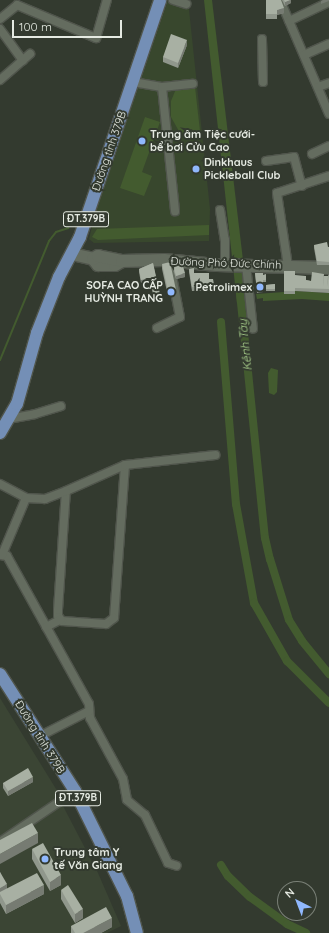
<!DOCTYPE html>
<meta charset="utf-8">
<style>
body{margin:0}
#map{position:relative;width:329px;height:933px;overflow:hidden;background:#333a2f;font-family:Quicksand,sans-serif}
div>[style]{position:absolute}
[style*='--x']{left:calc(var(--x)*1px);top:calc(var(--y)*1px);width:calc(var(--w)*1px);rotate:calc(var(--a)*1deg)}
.built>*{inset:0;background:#3b4534}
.green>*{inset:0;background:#38472d}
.water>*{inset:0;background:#435b2f}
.stream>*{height:2px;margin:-1px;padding:0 1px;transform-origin:1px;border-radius:1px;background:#435b2f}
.canal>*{height:8px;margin:-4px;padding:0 4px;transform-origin:4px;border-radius:4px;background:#435b2f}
.roads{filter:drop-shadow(1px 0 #50554c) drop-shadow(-1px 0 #50554c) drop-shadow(0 1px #50554c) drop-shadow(0 -1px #50554c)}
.street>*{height:8px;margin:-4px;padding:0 4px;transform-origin:4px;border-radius:4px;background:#646c5f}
.secondary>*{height:12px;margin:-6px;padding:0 6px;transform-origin:6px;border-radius:6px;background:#646c5f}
.primary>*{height:12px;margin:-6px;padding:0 6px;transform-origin:6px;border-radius:6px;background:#748fb6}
.wall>*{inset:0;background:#90978c}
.shaded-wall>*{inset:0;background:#767b72}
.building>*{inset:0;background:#a8b0a3}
.dots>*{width:11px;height:11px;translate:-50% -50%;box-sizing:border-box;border:2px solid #333a2f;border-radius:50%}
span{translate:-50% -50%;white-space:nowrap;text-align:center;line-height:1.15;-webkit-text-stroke:4px #333a2f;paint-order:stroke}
.shield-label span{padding:1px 3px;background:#333a2f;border:1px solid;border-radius:3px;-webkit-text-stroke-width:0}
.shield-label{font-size:10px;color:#e5eae2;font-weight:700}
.poi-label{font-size:11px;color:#e5eae2;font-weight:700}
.left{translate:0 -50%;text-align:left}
.right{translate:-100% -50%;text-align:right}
.street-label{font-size:11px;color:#e5eae2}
.water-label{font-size:12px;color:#add58f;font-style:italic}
.north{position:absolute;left:277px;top:881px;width:40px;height:40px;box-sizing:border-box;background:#333a2f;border:1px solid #7a8077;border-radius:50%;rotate:318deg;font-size:11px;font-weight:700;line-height:16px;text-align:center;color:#e5eae2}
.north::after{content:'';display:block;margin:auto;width:14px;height:18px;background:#90b8fd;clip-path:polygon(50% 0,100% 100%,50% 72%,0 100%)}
.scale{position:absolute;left:12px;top:20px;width:110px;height:18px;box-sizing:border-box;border:2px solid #e5eae2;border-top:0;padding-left:5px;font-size:12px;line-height:14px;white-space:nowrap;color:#e5eae2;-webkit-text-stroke:3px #333a2f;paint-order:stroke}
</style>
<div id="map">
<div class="built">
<div style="clip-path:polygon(0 698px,61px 797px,0 837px)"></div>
<div style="clip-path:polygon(62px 804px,98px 873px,121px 926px,107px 933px,0 933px,0 846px)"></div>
</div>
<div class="green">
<div style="clip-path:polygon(168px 0,188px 0,210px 209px,209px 241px,94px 243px,89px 239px,95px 214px)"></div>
</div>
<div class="water">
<div style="clip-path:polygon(204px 0,212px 0,248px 302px,237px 303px)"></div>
<div style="clip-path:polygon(195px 87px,200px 131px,180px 133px,171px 117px,171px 101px,176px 89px)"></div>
<div style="clip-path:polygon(145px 117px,160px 122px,142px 172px,152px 176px,144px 196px,120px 188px)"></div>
<div style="clip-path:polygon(209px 225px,209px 235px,98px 240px,92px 237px,97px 229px)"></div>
<div style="clip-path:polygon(295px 291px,329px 293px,329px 301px,302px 299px,263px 301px,263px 298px,257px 299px,256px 294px,284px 292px,285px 294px,295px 294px)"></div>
<div style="clip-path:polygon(271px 368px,278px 370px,277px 392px,274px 395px,269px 393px,268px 373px)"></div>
</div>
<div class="stream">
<div style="--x:0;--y:360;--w:129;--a:-67.6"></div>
<div style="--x:49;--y:241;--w:11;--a:-52"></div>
<div style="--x:56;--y:232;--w:13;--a:-18"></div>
</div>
<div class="canal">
<div style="--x:240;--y:293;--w:246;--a:84.2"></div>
<div style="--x:265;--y:538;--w:22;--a:77"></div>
<div style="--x:270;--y:559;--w:64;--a:72.7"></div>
<div style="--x:289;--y:620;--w:25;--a:58"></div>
<div style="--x:302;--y:641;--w:43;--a:50.7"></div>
<div style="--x:221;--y:322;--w:183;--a:85.3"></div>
<div style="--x:236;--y:504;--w:101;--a:79.7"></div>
<div style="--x:254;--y:603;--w:67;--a:60.4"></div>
<div style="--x:287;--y:661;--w:59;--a:45"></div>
<div style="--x:221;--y:865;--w:13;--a:58"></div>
<div style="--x:228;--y:876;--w:30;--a:44"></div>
<div style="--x:250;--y:897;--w:46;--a:36.1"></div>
<div style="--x:287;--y:924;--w:21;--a:25"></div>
</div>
<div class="roads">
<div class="street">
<div style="--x:173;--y:0;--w:14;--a:17"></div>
<div style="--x:280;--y:0;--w:124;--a:66.7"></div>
<div style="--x:0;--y:19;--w:22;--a:-39"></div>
<div style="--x:17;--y:5;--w:86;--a:22.7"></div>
<div style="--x:96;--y:38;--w:40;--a:-74"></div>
<div style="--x:289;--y:21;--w:44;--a:-25.4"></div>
<div style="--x:0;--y:29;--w:39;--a:54"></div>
<div style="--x:262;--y:39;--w:43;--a:88.7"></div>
<div style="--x:304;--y:55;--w:27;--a:-24"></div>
<div style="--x:0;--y:80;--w:40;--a:-41"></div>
<div style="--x:133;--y:82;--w:29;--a:10"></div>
<div style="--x:162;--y:87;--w:125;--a:84"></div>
<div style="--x:162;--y:87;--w:31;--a:-6"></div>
<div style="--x:318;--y:87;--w:12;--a:-20"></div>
<div style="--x:312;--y:154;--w:19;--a:-25"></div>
<div style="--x:266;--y:161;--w:28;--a:-8"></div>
<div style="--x:294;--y:157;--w:30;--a:75"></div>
<div style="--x:220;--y:210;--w:30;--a:81"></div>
<div style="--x:225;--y:240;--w:19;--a:90"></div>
<div style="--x:246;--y:265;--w:64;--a:83.8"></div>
<div style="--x:288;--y:266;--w:74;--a:-98.6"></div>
<div style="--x:277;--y:193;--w:55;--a:-18.1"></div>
<div style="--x:157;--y:328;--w:25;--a:-26"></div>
<div style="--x:180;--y:317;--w:57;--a:-101.1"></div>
<div style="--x:8;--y:419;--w:27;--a:-10"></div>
<div style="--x:35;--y:414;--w:27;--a:-17"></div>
<div style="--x:125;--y:465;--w:153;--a:94.1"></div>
<div style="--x:114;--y:618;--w:10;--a:143"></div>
<div style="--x:106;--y:624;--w:44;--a:-176.1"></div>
<div style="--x:62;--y:621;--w:6;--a:-129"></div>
<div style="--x:58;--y:616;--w:6;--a:-90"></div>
<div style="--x:58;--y:610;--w:119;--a:-86.2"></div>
<div style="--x:66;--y:491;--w:64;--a:-23.8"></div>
<div style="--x:125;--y:465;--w:91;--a:-6.3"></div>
<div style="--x:0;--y:484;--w:30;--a:28"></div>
<div style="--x:0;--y:555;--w:7;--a:8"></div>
<div style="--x:7;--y:556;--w:169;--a:61"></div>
<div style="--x:89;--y:704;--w:14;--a:86"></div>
<div style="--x:90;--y:718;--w:69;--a:61.6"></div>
<div style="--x:123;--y:779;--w:21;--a:79"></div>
<div style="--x:127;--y:800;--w:23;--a:40"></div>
<div style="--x:145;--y:815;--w:53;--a:64.4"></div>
<div style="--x:168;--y:863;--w:9;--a:18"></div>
<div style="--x:2;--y:555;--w:62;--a:-67.2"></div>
<div style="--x:26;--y:498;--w:19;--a:3"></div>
<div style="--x:45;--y:499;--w:22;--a:-21"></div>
<div style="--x:46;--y:627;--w:16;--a:-27"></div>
<div style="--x:40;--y:736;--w:55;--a:-27"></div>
<div style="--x:0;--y:842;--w:91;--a:-34.2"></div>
</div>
<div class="secondary">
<div style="--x:72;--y:254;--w:22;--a:13"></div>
<div style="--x:93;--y:259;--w:8;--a:50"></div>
<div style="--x:98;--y:265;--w:17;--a:0"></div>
<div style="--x:115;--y:265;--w:8;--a:-30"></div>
<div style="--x:93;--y:259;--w:6;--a:-31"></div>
<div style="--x:98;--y:256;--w:25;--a:12"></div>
<div style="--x:122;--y:261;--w:42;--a:-1.4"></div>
<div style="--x:164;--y:260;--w:53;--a:5.4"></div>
<div style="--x:217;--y:265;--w:112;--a:1.5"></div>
</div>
<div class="primary">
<div style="--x:0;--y:433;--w:34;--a:-60"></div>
<div style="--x:17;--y:404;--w:74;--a:-74.3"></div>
<div style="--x:37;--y:333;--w:60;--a:-68.6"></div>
<div style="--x:59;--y:277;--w:45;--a:-62.3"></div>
<div style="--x:80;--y:237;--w:250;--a:-71.3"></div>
<div style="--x:0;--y:674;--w:139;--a:57.3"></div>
<div style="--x:75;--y:791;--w:117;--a:63.7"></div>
<div style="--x:127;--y:896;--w:38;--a:75"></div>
</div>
</div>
<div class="wall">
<div style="clip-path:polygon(266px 0,284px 13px,277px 15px,277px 19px,266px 19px)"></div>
<div style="clip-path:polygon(282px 0,291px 0,291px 3px,285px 6px)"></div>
<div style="clip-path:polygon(187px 45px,178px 68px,163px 62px,163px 57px)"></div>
<div style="clip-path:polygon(314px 245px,329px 247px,329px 265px,317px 265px,314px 248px)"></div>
<div style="clip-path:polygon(153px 263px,160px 298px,154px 299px,150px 281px,141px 283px,139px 272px,139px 269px)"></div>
<div style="clip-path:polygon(162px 264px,176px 290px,176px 295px,168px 296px,162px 269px)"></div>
<div style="clip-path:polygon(173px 265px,185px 277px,176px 279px,173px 269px)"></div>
<div style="clip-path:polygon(189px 269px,194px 273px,209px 279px,213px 279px,214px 290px,192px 291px,189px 272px)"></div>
<div style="clip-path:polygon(284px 271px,306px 280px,311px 281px,324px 276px,328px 276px,329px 274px,329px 293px,295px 291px,295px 294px,284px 294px)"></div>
<div style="clip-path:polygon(255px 273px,266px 280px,266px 282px,263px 282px,263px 292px,257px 293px)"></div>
<div style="clip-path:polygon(275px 284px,275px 291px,266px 291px,266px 285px)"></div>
<div style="clip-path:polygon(33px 782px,8px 796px,3px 788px,3px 783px)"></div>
<div style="clip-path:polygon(32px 849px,61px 885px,50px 891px,32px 859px)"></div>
<div style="clip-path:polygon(0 872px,7px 889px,44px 894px,6px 914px,0 903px)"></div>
<div style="clip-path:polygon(61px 890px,83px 918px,75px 923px,61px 899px)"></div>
<div style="clip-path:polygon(71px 926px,112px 927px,101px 933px,71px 933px)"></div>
</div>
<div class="shaded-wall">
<div style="clip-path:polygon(290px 0,291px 0,291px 3px,285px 6px,285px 2px)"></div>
<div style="clip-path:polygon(323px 0,329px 0,329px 1px,321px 4px,321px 1px)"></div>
<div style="clip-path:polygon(284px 8px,284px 13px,277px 15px,277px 19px,277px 10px)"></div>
<div style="clip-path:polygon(187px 40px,187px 45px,178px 68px,178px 63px)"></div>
<div style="clip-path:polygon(185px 273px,185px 277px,176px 279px,176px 276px)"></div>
<div style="clip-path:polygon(150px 278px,150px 281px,141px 283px,141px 280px)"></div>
<div style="clip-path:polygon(160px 294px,160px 298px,154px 299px,154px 296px)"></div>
<div style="clip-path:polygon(33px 777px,33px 782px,8px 796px,8px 791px)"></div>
<div style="clip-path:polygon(38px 833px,38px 843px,0 864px,0 854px)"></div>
<div style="clip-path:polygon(61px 875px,61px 885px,50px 891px,50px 882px)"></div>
<div style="clip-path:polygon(7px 884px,7px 894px,0 894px,0 888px)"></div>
<div style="clip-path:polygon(44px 885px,44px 894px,6px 914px,6px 905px)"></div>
<div style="clip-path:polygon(83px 909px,83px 918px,75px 923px,75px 914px)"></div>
<div style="clip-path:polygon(112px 918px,112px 927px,101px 933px,83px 933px)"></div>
</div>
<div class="building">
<div style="clip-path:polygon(266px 0,281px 0,284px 8px,277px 10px,277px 14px,266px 14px)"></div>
<div style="clip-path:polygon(284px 0,290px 0,285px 2px)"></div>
<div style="clip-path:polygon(171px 34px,187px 40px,178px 63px,163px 57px)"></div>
<div style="clip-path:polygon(327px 242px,328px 247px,329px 247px,329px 262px,317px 261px,314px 245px)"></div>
<div style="clip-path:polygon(170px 262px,176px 290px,168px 291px,162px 264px)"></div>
<div style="clip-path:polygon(153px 263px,160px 294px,154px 296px,150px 278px,141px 280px,139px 269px)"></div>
<div style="clip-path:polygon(182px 263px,185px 273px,176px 276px,173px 265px)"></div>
<div style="clip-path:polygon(194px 268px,194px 273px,209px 273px,209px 279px,213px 279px,214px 286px,192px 287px,189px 269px)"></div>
<div style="clip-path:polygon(284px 271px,295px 271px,295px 275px,306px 276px,306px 280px,311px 281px,312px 272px,324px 274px,323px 286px,327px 286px,329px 274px,329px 289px,295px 288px,295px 291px,284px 291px)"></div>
<div style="clip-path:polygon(255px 273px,263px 273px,263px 289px,257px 289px)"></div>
<div style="clip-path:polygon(266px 274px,266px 280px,263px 280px,263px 275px)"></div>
<div style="clip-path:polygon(324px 276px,328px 276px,327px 286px,323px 286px)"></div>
<div style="clip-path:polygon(275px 284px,275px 289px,266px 289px,266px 285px)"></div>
<div style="clip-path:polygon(28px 768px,33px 777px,8px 791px,3px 783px)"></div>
<div style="clip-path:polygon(32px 823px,38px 833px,0 854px,0 840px)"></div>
<div style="clip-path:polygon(43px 843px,61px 875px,50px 882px,32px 849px)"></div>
<div style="clip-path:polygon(0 872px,7px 884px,0 888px)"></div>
<div style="clip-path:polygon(37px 873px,44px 885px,6px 905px,0 894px,0 892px)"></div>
<div style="clip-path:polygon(68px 885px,83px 909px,75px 914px,61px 890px)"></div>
<div style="clip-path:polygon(106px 907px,112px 918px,83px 933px,75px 933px,71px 926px)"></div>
</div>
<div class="dots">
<div style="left:142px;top:141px;background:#90b8fd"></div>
<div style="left:196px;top:169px;background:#90b8fd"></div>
<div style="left:260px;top:287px;background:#90b8fd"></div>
<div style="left:171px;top:292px;background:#90b8fd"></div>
<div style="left:45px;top:859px;background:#90b8fd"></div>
</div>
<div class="shield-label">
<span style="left:86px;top:219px">ĐT.379B</span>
<span style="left:78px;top:798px">ĐT.379B</span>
</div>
<div class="poi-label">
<span class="left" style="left:150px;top:141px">Trung âm Tiệc cưới-<br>bể bơi Cửu Cao</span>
<span class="left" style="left:204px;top:169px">Dinkhaus<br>Pickleball Club</span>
<span class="right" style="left:163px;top:292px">SOFA CAO CẤP<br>HUỲNH TRANG</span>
<span class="right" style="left:252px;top:287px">Petrolimex</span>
<span class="left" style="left:54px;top:859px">Trung tâm Y<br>tế Văn Giang</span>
</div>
<div class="street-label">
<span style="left:109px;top:151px;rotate:-71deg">Đường tỉnh 379B</span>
<span style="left:226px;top:263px;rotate:2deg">Đường Phó Đức Chính</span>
<span style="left:40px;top:737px;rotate:58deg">Đường tỉnh 379B</span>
</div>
<div class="water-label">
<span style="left:245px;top:345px;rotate:-96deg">Kênh Tây</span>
</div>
<div class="north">N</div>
<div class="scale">100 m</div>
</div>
